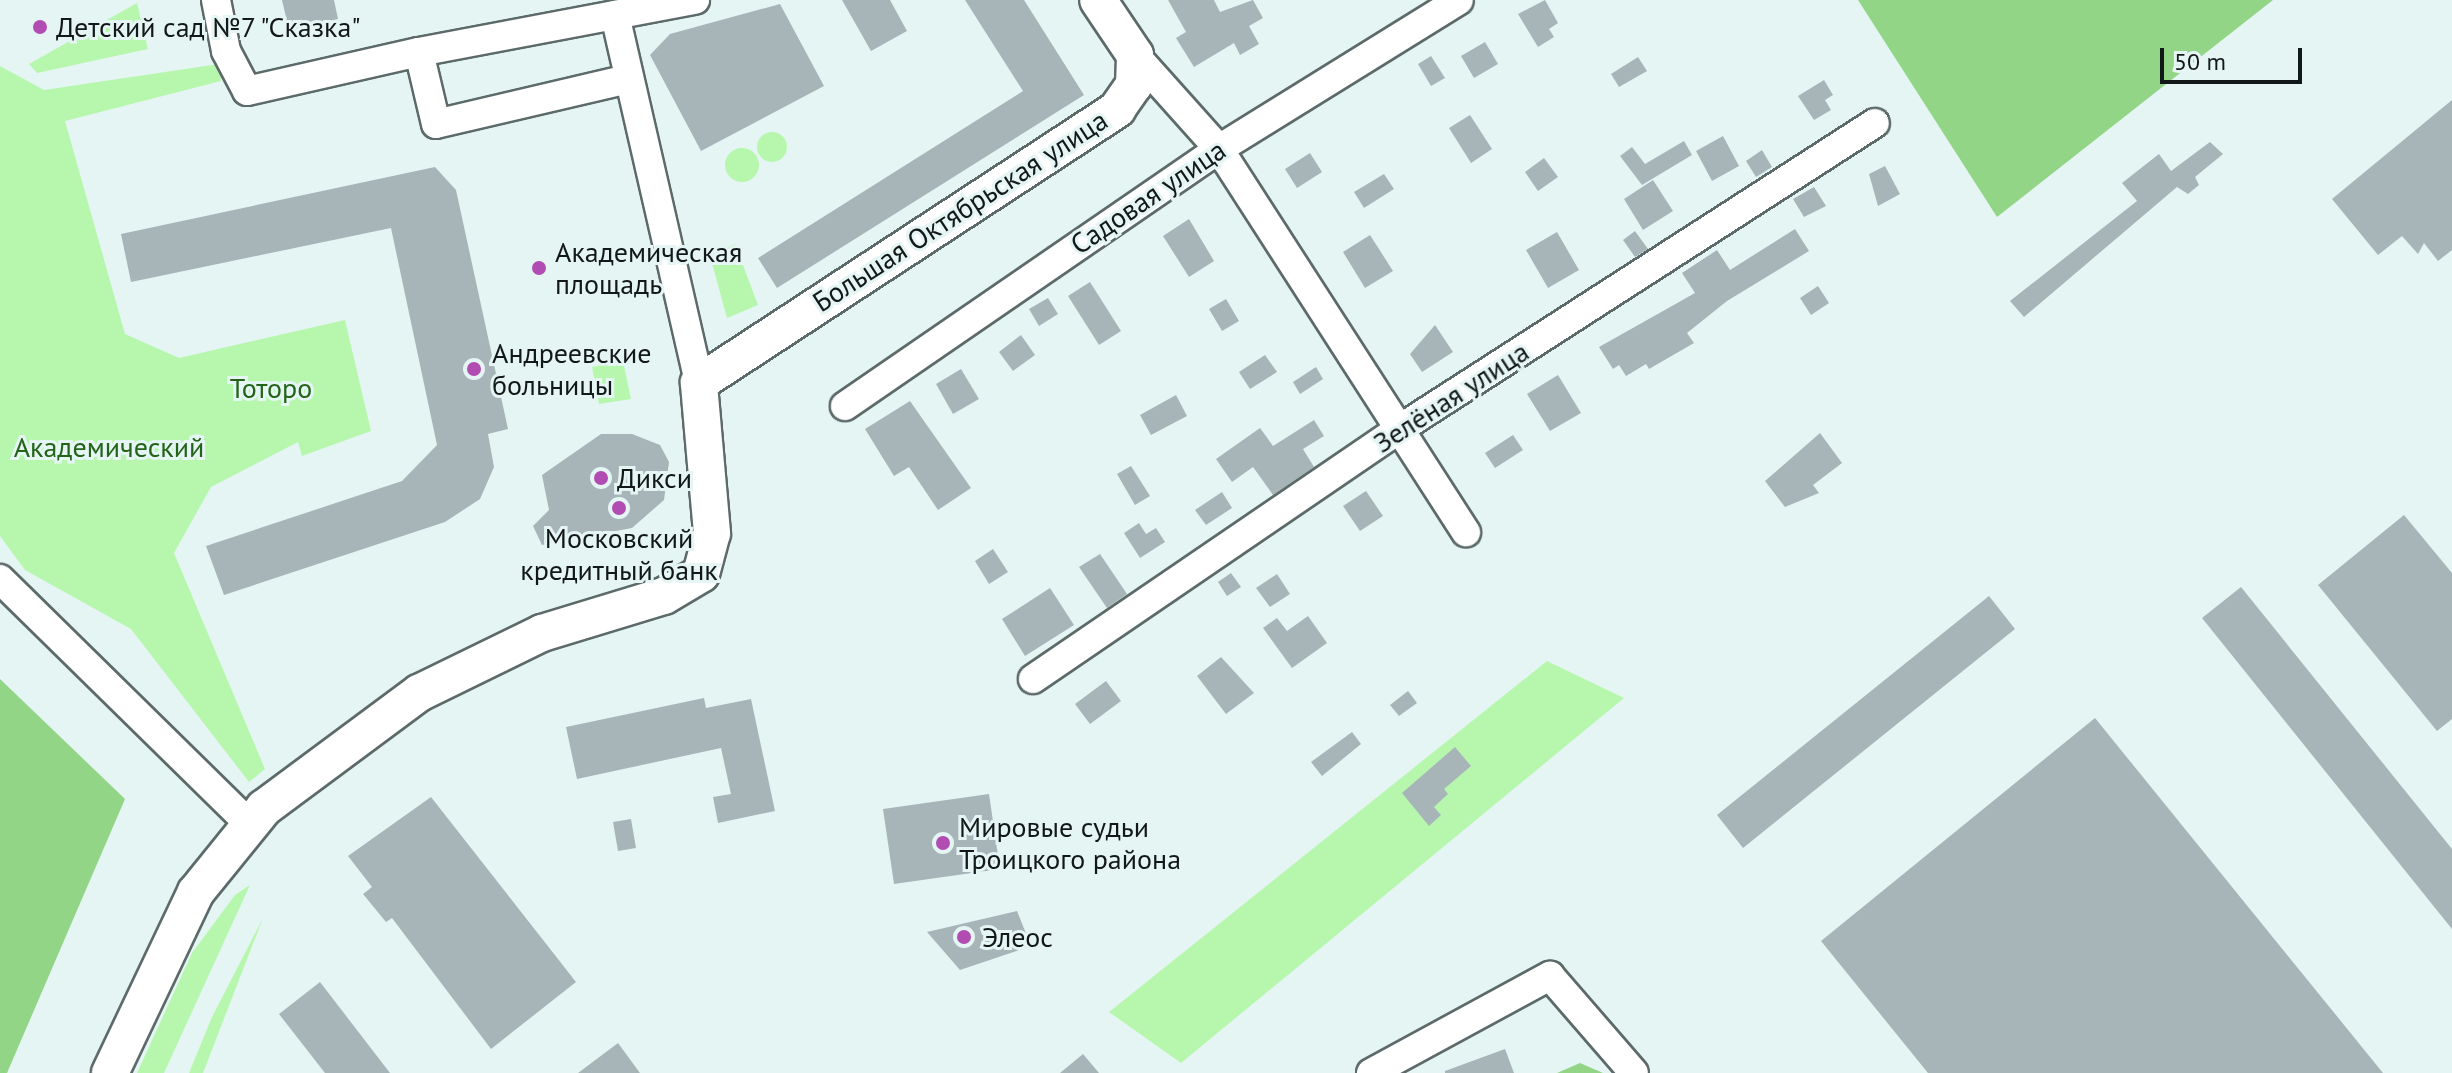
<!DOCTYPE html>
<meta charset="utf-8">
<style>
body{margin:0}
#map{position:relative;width:2452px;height:1073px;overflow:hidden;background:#e5f5f4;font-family:"PT Sans",sans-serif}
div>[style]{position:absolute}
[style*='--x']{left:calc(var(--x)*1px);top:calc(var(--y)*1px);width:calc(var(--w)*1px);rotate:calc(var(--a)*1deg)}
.green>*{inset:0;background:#b7f7ad}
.round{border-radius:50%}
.forest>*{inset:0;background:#92d586}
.building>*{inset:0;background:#a7b5b9}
.roads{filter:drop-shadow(2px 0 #5c6a69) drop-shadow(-2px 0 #5c6a69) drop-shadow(0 2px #5c6a69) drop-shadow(0 -2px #5c6a69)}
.minor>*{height:28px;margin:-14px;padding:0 14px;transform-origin:14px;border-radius:14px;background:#fff}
.major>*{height:36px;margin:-18px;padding:0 18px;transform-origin:18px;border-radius:18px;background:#fff}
.dots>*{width:22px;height:22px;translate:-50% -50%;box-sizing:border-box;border:4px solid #e5f5f4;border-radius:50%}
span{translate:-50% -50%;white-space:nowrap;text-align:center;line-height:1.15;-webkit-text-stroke:6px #e5f5f4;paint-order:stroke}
.poi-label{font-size:28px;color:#121717}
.left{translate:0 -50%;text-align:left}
.street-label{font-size:28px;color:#121717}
.park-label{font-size:28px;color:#236418}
.scale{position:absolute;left:2160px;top:48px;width:142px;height:36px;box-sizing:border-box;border:4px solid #121717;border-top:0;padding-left:10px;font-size:24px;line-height:28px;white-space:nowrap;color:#121717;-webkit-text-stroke:6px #e5f5f4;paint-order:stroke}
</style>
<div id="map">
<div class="green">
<div style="clip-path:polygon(137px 3px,148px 49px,37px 73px,29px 64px)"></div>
<div style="clip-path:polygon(219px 64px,221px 81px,65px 121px,125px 334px,179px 358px,345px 320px,371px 431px,302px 456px,298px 442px,211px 487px,174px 553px,265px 769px,249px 782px,131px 629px,25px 570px,0 536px,0 66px,44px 90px)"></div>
<div class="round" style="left:757px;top:132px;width:30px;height:30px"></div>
<div class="round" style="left:725px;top:148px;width:34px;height:34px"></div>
<div style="clip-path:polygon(735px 244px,758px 305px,727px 318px,710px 256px)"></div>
<div style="clip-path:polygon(623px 361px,631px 399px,599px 404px,592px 367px)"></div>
<div style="clip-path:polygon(1547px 661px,1624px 698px,1181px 1063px,1109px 1012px)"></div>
<div style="clip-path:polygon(250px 885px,164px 1073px,137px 1073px,192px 953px,235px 895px)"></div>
<div style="clip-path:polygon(263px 918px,203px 1073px,189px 1073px,212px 1017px)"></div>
</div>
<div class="forest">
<div style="clip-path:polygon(1858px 0,2273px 0,1997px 217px)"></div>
<div style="clip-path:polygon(0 679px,125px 799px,7px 1073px,0 1073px)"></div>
<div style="clip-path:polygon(1580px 1063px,1603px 1073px,1557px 1073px)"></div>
</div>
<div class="building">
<div style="clip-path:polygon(282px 0,334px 0,338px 19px,289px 30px)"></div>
<div style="clip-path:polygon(842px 0,890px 0,907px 31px,871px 51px)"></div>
<div style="clip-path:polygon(965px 0,1024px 0,1084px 95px,777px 288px,758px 258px,1023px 91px)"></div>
<div style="clip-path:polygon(1168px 0,1214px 0,1220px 12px,1253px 0,1263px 18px,1249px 26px,1259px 44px,1240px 55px,1234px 43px,1194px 67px,1176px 38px,1186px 32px)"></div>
<div style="clip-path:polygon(1545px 0,1558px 23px,1549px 29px,1554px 37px,1538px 47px,1518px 14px)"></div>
<div style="clip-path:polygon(780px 4px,824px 86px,701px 151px,650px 55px,670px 34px)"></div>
<div style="clip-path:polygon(1485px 42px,1498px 64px,1474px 78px,1461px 56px)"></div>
<div style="clip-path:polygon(1431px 56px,1445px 78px,1431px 86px,1418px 64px)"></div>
<div style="clip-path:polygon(1638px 57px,1647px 71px,1619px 87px,1611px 74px)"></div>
<div style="clip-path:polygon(1824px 80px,1833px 95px,1825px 100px,1831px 110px,1814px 120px,1798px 96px)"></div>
<div style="clip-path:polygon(2452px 100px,2452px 250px,2438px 261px,2424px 243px,2418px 254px,2402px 236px,2378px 255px,2332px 199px)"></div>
<div style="clip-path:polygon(1470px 115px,1492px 149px,1471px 163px,1449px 128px)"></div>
<div style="clip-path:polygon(1723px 136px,1739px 166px,1712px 181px,1696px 151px)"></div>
<div style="clip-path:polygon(1684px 141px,1692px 155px,1642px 185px,1620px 156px,1632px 147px,1645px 164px)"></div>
<div style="clip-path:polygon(2210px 142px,2223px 154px,2195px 177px,2199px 185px,2188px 194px,2177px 187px,2024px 317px,2010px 301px,2137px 201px,2122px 183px,2159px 154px,2171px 171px)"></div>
<div style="clip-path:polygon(1762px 150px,1772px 167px,1756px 177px,1746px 161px)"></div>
<div style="clip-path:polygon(1310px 153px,1322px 172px,1297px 188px,1285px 169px)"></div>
<div style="clip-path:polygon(1544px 158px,1558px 177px,1538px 191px,1525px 172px)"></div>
<div style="clip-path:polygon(1885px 166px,1900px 194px,1878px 206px,1869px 174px)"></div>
<div style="clip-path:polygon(435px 167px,456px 190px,508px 429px,488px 434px,494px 467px,480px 499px,445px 522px,224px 595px,206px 546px,402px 481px,437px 445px,391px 228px,131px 282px,121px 234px)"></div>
<div style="clip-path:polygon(1384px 174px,1394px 189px,1364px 208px,1354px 192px)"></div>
<div style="clip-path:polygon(1653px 180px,1673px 211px,1643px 230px,1624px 199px)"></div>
<div style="clip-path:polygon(1814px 187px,1826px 206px,1804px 217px,1793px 199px)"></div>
<div style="clip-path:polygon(1189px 219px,1214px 261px,1189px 277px,1163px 236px)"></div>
<div style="clip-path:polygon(1795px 229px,1809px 251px,1727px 301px,1687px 333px,1694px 343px,1649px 369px,1646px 364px,1626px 376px,1619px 365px,1613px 369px,1599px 347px,1695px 293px,1682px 273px,1717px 250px,1730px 270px)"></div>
<div style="clip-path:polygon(1635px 231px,1648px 249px,1635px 257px,1623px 240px)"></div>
<div style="clip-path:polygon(1557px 232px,1579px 270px,1548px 288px,1526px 250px)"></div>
<div style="clip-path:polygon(1370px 235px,1393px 271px,1365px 288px,1343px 252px)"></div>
<div style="clip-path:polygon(1090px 282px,1121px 331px,1099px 345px,1068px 296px)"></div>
<div style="clip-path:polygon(1818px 286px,1829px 303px,1811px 315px,1800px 298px)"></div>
<div style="clip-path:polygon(1048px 298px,1058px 314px,1039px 326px,1029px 309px)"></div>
<div style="clip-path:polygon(1226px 299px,1239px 321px,1222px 331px,1209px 309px)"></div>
<div style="clip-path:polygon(1435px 325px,1453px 352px,1422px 372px,1410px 354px)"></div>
<div style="clip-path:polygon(1021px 335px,1035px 355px,1013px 371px,999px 352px)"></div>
<div style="clip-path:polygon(1265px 355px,1277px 372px,1250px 389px,1239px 372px)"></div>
<div style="clip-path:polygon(1316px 367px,1323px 379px,1300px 394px,1293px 382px)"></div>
<div style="clip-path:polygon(961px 369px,979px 399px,953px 414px,936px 384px)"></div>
<div style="clip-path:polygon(1558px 375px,1581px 413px,1550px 431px,1527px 394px)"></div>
<div style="clip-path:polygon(1176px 395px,1187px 416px,1151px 435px,1140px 415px)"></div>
<div style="clip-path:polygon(910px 401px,971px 488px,938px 510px,909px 467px,894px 476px,865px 429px)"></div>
<div style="clip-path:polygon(1314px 420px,1324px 436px,1303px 449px,1314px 467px,1273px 495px,1253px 467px,1232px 482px,1216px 459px,1260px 428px,1273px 446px)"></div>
<div style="clip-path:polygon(1820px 433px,1842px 463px,1813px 485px,1819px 493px,1785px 507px,1765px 481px)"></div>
<div style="clip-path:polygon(601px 434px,632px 434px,660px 445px,669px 462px,664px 500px,632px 528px,542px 545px,533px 526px,549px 510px,542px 475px)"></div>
<div style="clip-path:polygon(1513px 435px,1523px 450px,1495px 468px,1485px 453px)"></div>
<div style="clip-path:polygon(1131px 466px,1150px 496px,1135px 505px,1117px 474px)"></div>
<div style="clip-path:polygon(1366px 491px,1383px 516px,1360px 531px,1343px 506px)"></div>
<div style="clip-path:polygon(1222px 492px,1232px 508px,1206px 525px,1195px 510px)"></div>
<div style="clip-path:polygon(2404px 515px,2452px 573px,2452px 719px,2437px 731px,2318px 585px)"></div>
<div style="clip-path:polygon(1139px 523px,1146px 534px,1156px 528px,1165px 542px,1140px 558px,1124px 533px)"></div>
<div style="clip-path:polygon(993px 549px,1008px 572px,989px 584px,975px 561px)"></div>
<div style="clip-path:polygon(1100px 554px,1127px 594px,1107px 608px,1079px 567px)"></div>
<div style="clip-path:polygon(1231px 573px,1241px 587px,1227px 596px,1218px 582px)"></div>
<div style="clip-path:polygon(1277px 574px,1290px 594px,1270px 607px,1256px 588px)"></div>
<div style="clip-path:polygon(2241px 587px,2452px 849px,2452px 929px,2202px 618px)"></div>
<div style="clip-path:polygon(1050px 588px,1074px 625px,1025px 656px,1002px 619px)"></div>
<div style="clip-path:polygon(1989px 596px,2015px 629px,1743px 848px,1717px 815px)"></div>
<div style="clip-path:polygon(1308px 616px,1327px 643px,1292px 668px,1263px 628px,1277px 618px,1287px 631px)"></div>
<div style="clip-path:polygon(1221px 657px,1254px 693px,1226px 714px,1197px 676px)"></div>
<div style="clip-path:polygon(1106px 681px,1121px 701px,1090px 724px,1075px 704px)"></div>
<div style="clip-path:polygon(1408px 691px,1417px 703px,1399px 716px,1390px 705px)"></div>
<div style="clip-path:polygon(704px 698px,706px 708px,751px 699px,775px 811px,718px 823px,713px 797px,731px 794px,721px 748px,577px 779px,566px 727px)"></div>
<div style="clip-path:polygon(2095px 718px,2383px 1073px,1928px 1073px,1821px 941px)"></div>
<div style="clip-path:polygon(1352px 732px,1361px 744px,1322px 776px,1311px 762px)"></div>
<div style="clip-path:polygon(1455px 747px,1471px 766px,1444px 789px,1448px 794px,1434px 807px,1441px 815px,1429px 826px,1402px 793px)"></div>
<div style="clip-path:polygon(989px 794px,1000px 869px,894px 884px,883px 809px)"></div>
<div style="clip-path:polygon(431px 797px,576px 982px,491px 1049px,392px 918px,386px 922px,363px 894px,372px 887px,348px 856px)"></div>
<div style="clip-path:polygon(631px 819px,636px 848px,618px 851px,613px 822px)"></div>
<div style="clip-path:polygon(1017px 911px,1031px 946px,960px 970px,927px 932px)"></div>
<div style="clip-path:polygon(320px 982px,390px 1073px,325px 1073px,279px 1014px)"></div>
<div style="clip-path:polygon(618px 1043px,640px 1073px,578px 1073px)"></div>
<div style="clip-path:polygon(1505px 1049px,1514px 1073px,1445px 1073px,1445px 1071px)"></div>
<div style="clip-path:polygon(1083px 1054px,1099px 1073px,1060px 1073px)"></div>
</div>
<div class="roads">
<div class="minor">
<div style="--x:216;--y:0;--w:52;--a:78.9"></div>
<div style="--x:226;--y:51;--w:45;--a:62.3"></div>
<div style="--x:247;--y:91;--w:176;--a:-12.8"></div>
<div style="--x:615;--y:15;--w:377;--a:77.1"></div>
<div style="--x:1135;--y:55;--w:126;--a:48.2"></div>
<div style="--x:1219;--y:149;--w:456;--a:57.2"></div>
<div style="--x:628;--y:79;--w:197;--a:166.8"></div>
<div style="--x:436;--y:124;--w:74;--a:-103.3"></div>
<div style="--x:419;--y:52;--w:281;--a:-10.7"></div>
<div style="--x:845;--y:406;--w:454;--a:-34.5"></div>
<div style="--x:1219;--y:149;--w:282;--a:-31.8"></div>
<div style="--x:0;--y:579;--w:351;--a:44.5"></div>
<div style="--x:1033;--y:679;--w:442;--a:-34.3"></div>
<div style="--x:1398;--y:430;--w:567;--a:-32.77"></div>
<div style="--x:1371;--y:1073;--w:204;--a:-28.5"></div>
<div style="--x:1550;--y:976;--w:128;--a:49.1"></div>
</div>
<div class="major">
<div style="--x:110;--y:1073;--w:200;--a:-64.6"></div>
<div style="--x:196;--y:892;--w:108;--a:-51"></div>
<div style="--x:264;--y:808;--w:193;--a:-36.6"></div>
<div style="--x:419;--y:693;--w:137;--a:-26"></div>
<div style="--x:542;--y:633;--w:127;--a:-16.9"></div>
<div style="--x:664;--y:596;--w:43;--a:-30.7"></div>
<div style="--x:701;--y:574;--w:42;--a:-75"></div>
<div style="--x:712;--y:533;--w:151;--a:-95"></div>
<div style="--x:699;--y:383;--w:500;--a:-33.2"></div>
<div style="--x:1117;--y:109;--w:29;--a:-55"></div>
<div style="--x:1134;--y:85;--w:30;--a:-88"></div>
<div style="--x:1135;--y:55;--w:66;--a:-123.9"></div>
</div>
</div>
<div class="dots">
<div style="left:40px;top:27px;background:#b04cb2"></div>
<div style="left:539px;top:268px;background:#b04cb2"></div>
<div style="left:474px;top:369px;background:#b04cb2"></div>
<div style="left:601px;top:478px;background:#b04cb2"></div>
<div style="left:619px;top:508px;background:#b04cb2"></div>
<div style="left:943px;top:843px;background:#b04cb2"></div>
<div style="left:964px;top:937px;background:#b04cb2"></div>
</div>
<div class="poi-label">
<span class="left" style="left:56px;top:27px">Детский сад №7 "Сказка"</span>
<span class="left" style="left:555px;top:268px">Академическая<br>площадь</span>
<span class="left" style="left:492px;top:369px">Андреевские<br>больницы</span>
<span class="left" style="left:617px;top:478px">Дикси</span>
<span style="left:619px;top:554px">Московский<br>кредитный банк</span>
<span class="left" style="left:959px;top:843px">Мировые судьи<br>Троицкого района</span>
<span class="left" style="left:982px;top:937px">Элеос</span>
</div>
<div class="street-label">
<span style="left:1148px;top:197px;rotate:-34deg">Садовая улица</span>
<span style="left:960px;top:211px;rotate:-33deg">Большая Октябрьская улица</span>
<span style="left:1451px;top:397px;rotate:-33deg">Зелёная улица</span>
</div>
<div class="park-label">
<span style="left:271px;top:388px">Тоторо</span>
<span style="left:109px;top:447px">Академический</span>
</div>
<div class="scale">50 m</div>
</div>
